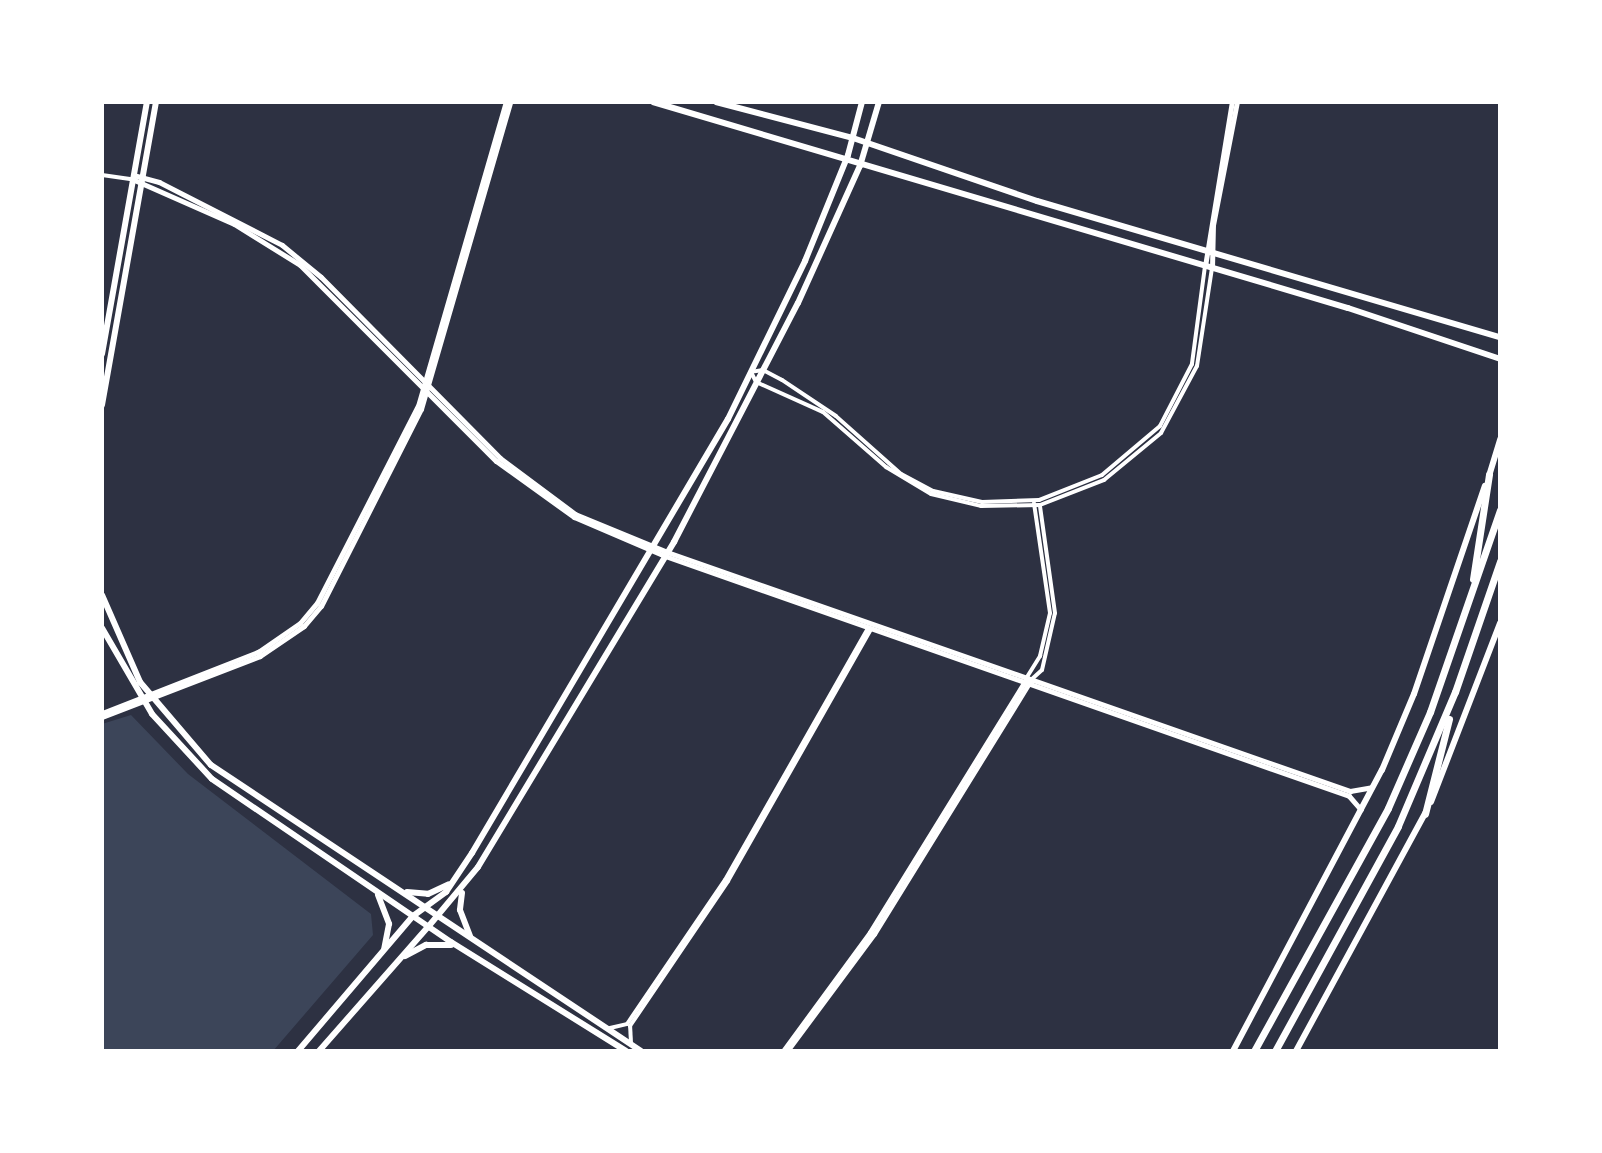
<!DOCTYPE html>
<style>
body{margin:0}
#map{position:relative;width:1602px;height:1153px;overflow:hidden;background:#2d3142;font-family:"Playfair Display",serif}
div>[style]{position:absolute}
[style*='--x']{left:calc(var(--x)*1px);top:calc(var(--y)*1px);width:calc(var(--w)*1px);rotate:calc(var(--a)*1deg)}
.green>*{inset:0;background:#3c4559}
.minor>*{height:4px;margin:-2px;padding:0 2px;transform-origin:2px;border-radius:2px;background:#fff}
.tertiary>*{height:5px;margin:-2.5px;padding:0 2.5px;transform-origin:2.5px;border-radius:2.5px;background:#fff}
.secondary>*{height:6px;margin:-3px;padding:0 3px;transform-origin:3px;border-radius:3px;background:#fff}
.primary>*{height:6px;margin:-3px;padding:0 3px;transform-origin:3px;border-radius:3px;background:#fff}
.trunk>*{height:7px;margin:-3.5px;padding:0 3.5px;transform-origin:3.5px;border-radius:3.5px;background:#fff}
span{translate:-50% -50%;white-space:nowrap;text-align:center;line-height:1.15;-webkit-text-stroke:6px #fff;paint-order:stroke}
.frame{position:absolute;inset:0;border:104px solid #fff;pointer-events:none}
</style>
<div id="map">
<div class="green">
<div style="clip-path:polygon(131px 715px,188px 774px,371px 914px,373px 935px,273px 1051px,102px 1051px,102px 724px)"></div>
</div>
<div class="minor">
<div style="--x:102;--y:175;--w:30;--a:8"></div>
<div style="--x:1205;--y:266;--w:99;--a:97.6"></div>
<div style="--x:1192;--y:364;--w:70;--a:117.3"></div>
<div style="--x:1160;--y:426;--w:76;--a:139.8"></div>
<div style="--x:1102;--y:475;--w:68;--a:158.4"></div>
<div style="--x:1039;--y:500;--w:57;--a:178"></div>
<div style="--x:982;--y:502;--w:50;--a:-167.3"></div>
<div style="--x:933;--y:491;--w:36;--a:-152"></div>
<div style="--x:901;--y:474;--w:87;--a:-138.3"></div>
<div style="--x:836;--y:416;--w:65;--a:-146.3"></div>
<div style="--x:782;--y:380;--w:21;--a:-152"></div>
<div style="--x:763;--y:370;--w:12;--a:171"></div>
<div style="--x:751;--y:372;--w:11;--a:63"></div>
<div style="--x:756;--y:382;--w:73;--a:24.1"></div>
<div style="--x:823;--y:412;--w:84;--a:41.1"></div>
<div style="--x:886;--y:467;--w:52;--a:31"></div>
<div style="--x:931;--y:494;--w:51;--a:13.5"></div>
<div style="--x:981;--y:506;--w:59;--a:-1"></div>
<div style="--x:1040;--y:505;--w:69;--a:-21.3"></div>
<div style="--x:1104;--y:480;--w:74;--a:-39.5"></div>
<div style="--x:1161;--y:433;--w:76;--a:-61.8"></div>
<div style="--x:1197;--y:366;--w:99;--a:-81.3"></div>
<div style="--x:1027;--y:677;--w:25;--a:-58"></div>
<div style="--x:1040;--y:656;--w:44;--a:-76.9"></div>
<div style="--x:1050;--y:613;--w:111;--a:-98.3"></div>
<div style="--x:1032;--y:679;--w:13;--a:-42"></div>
<div style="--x:1042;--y:670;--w:58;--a:-77.2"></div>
<div style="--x:1055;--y:613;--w:108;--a:-98"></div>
<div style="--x:610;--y:1028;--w:17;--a:-13"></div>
<div style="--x:627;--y:1024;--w:174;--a:-55.8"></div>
<div style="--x:725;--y:880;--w:290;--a:-60.4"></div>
<div style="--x:631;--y:1043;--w:17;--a:-93"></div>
<div style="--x:630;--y:1026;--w:175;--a:-55.9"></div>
<div style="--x:728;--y:881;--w:290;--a:-60.4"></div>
</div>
<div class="tertiary">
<div style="--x:133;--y:175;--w:27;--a:15"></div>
<div style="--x:159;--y:182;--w:138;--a:27.1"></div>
<div style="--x:282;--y:245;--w:50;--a:39.4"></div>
<div style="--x:321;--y:277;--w:255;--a:45.3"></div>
<div style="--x:500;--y:458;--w:94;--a:36.7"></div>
<div style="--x:575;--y:514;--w:100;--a:22.4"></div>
<div style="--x:667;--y:552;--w:724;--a:19.29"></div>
<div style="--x:1350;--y:791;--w:22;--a:-10"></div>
<div style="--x:132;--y:179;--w:111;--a:23.8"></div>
<div style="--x:234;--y:224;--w:78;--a:31.8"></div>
<div style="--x:300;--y:265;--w:277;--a:45"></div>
<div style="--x:496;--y:461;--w:96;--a:35.7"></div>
<div style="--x:574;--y:517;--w:99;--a:23.2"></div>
<div style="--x:665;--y:556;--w:725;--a:19.33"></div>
<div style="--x:1349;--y:796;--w:18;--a:49"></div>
<div style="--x:1205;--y:266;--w:166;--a:-80.7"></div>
<div style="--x:1212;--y:268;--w:43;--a:-88.7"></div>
<div style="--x:1213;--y:225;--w:125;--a:-79"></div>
<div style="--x:102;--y:713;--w:168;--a:-21.4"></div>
<div style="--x:258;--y:652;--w:51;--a:-34.6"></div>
<div style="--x:300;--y:623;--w:26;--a:-50"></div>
<div style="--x:317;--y:603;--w:221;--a:-62.9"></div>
<div style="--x:418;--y:406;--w:316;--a:-73.9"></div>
<div style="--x:102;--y:717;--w:169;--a:-21.1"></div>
<div style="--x:260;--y:656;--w:53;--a:-34.3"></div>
<div style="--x:304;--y:626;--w:26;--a:-50"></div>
<div style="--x:321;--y:606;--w:221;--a:-63.1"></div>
<div style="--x:421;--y:409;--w:320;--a:-73.8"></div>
<div style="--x:783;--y:1051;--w:147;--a:-53.8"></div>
<div style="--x:870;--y:932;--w:299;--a:-58.3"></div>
<div style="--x:787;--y:1051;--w:146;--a:-53.4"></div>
<div style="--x:874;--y:934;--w:297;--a:-58.3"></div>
</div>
<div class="secondary">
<div style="--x:102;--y:354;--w:256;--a:-79.9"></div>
<div style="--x:102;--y:405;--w:308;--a:-79.9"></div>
<div style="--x:1489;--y:476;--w:39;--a:-73"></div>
<div style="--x:102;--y:595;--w:95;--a:66.4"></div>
<div style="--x:140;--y:682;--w:109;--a:49.5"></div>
<div style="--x:211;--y:765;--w:516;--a:33.63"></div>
<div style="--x:102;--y:628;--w:99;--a:59.8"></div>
<div style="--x:152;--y:714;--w:88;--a:47.3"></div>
<div style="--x:212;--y:779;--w:289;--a:34.3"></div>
<div style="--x:451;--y:942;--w:206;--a:31.9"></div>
<div style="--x:1431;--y:802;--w:192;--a:-68.9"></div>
<div style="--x:407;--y:892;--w:21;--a:5"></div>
<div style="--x:428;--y:894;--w:23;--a:-25"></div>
<div style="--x:462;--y:893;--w:17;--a:97"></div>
<div style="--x:460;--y:910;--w:28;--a:69"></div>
<div style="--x:378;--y:895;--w:31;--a:69"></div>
<div style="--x:389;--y:924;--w:25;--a:101"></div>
<div style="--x:413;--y:916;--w:41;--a:-36"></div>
<div style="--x:446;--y:892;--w:47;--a:-56.3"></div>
<div style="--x:472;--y:853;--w:504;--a:-59.47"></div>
<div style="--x:728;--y:419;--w:176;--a:-64"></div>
<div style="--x:805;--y:261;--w:114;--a:-67.9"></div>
<div style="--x:848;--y:155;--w:55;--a:-75.2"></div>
<div style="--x:428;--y:927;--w:78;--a:-50.2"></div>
<div style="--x:478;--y:867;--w:380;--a:-58.9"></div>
<div style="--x:674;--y:542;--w:269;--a:-62.6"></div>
<div style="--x:798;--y:303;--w:150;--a:-65.7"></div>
<div style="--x:860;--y:166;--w:67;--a:-73.5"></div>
<div style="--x:405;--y:956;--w:24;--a:-28"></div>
<div style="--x:426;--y:945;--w:25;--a:0"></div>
<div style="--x:1233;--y:1051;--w:318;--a:-62.1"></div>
<div style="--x:1382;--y:770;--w:82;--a:-67.2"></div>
<div style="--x:1414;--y:694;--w:220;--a:-71.2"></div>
<div style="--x:1296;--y:1051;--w:272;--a:-61.5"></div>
</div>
<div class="primary">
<div style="--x:653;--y:102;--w:725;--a:16.51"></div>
<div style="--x:1348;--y:308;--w:160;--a:18.5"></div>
<div style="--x:716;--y:102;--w:142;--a:14.7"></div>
<div style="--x:853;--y:138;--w:194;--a:18.9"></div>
<div style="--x:1037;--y:201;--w:483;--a:16.4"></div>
<div style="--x:298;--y:1051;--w:177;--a:-49.6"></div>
<div style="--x:319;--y:1051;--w:165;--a:-48.7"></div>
</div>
<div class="trunk">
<div style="--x:1473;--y:579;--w:106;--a:-81.3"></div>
<div style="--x:1425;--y:814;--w:98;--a:-75.8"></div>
<div style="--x:1254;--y:1051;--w:277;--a:-61.1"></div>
<div style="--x:1388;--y:808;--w:105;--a:-66.4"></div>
<div style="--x:1430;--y:712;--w:214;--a:-70.9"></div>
<div style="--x:1275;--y:1051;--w:256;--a:-61.3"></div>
<div style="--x:1398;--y:826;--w:146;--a:-67"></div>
<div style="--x:1455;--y:692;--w:139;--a:-71"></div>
</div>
<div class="frame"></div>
</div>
